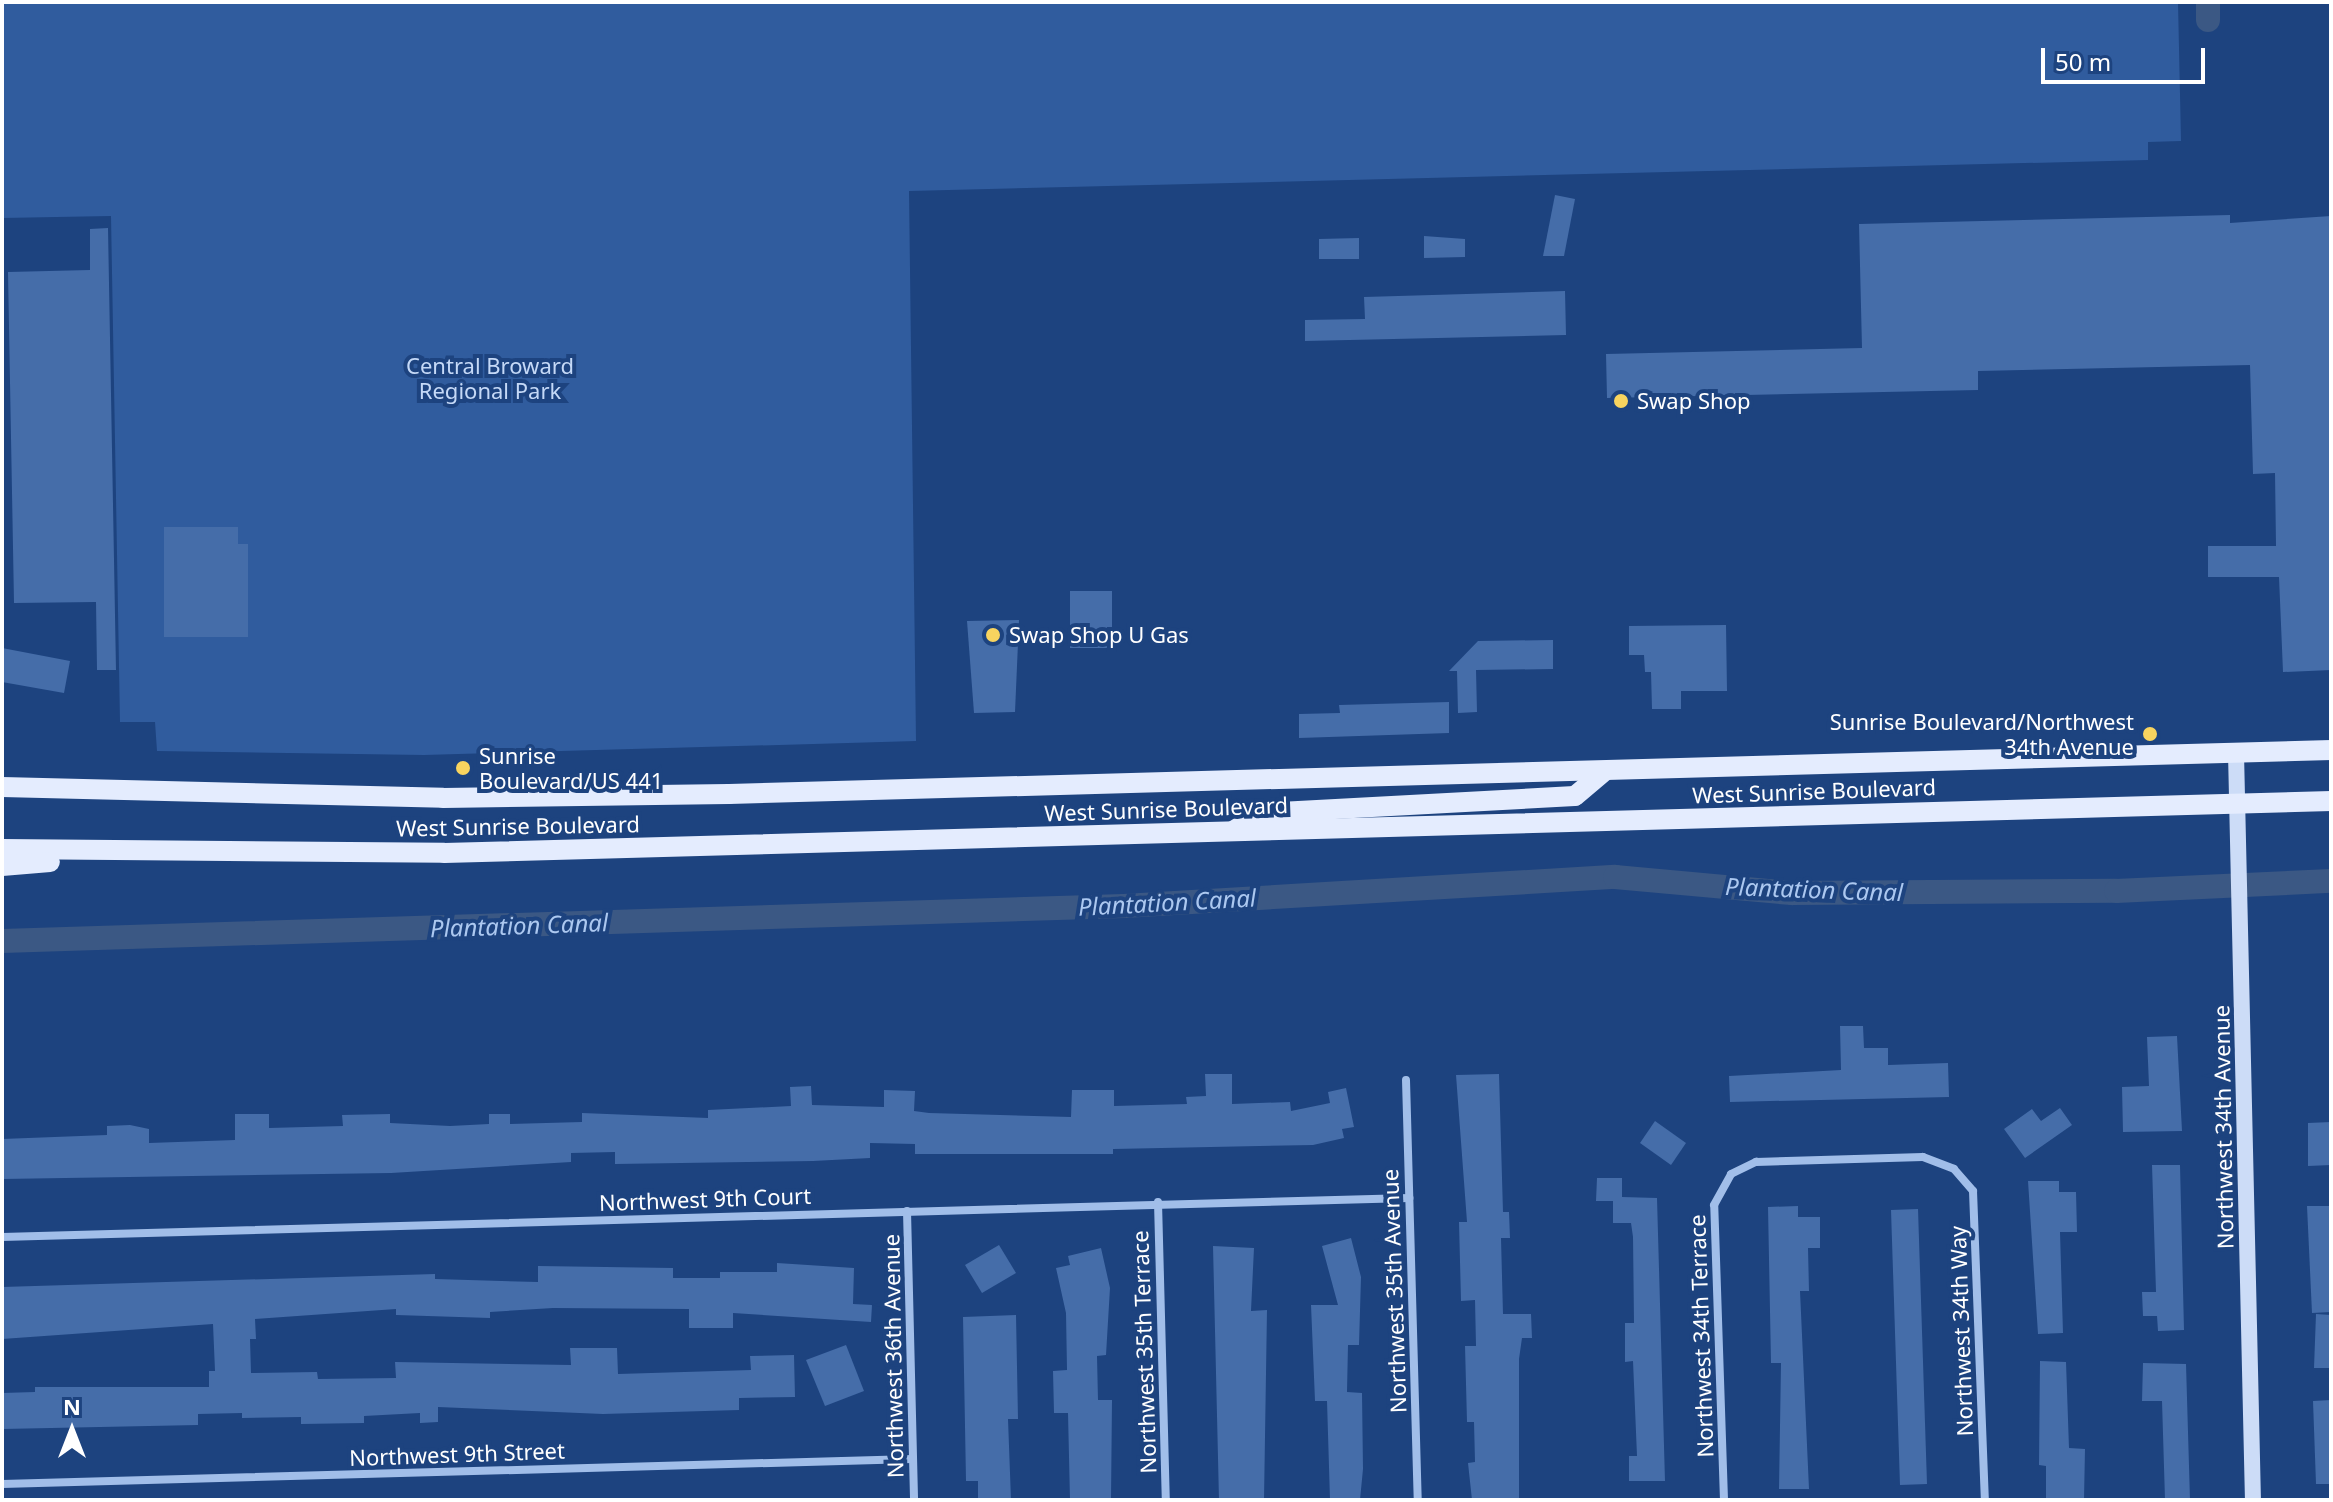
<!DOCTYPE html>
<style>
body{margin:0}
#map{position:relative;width:2333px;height:1502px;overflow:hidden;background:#1d437f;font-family:"Noto Sans",sans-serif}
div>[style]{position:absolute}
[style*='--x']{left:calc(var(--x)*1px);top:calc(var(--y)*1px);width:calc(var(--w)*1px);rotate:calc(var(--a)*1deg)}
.green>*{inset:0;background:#305c9e}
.canal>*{height:24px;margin:-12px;padding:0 12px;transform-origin:12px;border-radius:12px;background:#3b5884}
.building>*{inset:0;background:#456da9}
.street>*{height:8px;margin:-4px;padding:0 4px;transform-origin:4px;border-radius:4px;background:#a1bee9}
.secondary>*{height:16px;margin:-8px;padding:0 8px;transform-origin:8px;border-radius:8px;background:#ccdcf7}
.primary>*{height:20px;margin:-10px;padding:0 10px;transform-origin:10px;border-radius:10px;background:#e4ecfe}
.dots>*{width:22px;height:22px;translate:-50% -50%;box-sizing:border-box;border:4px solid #1d437f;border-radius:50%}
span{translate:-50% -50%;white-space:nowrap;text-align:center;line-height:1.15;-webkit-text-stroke:8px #1d437f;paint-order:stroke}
.park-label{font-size:22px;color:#c5d9f7}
.poi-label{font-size:22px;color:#fff}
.left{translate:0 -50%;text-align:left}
.right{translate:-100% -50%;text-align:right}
.street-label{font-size:22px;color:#fff}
.water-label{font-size:24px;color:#acc8f0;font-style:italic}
.frame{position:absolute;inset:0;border:4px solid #fff;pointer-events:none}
.north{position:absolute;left:32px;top:1390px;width:80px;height:80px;-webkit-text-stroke:6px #1d437f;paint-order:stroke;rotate:0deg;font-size:22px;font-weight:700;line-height:32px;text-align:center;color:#fff}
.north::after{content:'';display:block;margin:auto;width:28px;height:36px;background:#fff;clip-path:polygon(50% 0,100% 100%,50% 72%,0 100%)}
.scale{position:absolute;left:2041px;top:48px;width:164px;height:36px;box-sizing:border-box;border:4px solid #fff;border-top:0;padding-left:10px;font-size:24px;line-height:28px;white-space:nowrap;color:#fff;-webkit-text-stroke:6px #1d437f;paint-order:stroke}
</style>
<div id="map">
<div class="green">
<div style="clip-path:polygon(2px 2px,2178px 2px,2181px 141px,2148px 142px,2148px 160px,909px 191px,916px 741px,424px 755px,157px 751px,155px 722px,120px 722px,111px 216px,2px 218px)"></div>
</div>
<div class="canal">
<div style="--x:2208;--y:2;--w:18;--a:90"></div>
<div style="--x:2;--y:941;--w:1123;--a:-1.79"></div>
<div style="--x:1124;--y:906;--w:492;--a:-3.4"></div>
<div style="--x:1615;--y:877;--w:178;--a:5.2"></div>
<div style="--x:1792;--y:893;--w:324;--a:-0.4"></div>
<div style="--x:2116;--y:891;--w:215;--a:-2.7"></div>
</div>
<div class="building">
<div style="clip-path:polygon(1555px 195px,1575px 199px,1564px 256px,1543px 256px)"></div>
<div style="clip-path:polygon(2230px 215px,2230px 223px,2331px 216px,2331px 670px,2283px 672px,2279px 577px,2208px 577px,2208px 546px,2276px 546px,2275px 473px,2253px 474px,2250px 365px,1978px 371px,1978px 390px,1607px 398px,1606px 354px,1862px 348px,1859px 224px)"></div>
<div style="clip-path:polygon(108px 228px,116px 670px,97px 670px,96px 602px,14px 603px,8px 272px,90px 270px,90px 229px)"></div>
<div style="clip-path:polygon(1424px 236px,1465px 239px,1465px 257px,1424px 258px)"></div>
<div style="clip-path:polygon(1359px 238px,1359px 259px,1319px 259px,1319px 239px)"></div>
<div style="clip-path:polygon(1565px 291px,1566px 335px,1305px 341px,1305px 320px,1365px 319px,1364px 297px)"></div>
<div style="clip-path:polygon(164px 527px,238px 527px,238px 544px,248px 544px,248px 637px,164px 637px)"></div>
<div style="clip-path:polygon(1070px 591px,1112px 591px,1112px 648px,1070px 648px)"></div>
<div style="clip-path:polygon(1019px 620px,1015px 712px,974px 713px,967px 621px)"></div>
<div style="clip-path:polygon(1726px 625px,1727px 691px,1681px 691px,1681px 709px,1652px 709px,1651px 672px,1645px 672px,1644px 655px,1629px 655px,1629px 626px)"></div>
<div style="clip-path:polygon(1553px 640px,1553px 669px,1476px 670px,1477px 712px,1458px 713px,1457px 671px,1449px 671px,1478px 641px)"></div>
<div style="clip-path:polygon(2px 648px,70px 661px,64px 693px,2px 682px)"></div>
<div style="clip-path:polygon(1449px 702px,1449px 733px,1299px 738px,1299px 714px,1340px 713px,1339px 705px)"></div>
<div style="clip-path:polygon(1840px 1026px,1863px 1026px,1864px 1048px,1888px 1048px,1888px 1065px,1948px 1063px,1949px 1097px,1730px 1102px,1729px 1076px,1841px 1070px)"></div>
<div style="clip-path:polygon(2177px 1036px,2182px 1131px,2123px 1132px,2122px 1087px,2149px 1086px,2147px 1037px)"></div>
<div style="clip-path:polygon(1205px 1074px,1232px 1074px,1232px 1104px,1290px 1102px,1291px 1111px,1330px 1103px,1328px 1092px,1346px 1088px,1354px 1127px,1342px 1129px,1344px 1138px,1313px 1145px,1113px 1149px,1113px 1154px,915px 1154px,915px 1144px,870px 1143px,870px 1158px,813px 1161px,615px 1164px,615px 1152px,571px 1153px,571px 1162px,391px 1173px,2px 1179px,2px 1139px,107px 1135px,107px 1126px,130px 1125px,149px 1129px,149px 1143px,235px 1140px,235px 1114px,269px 1114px,269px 1128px,343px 1126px,342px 1115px,390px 1114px,390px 1123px,450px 1126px,489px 1124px,489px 1114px,510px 1114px,510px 1124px,582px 1122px,582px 1113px,708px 1118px,708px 1110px,791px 1106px,790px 1087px,811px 1086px,812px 1105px,884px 1107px,884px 1090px,915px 1091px,914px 1111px,929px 1113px,1071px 1117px,1072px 1090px,1114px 1090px,1114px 1106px,1187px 1104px,1186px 1097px,1206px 1096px)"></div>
<div style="clip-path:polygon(1499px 1074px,1503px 1212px,1509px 1212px,1510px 1238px,1501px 1238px,1503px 1314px,1531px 1314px,1532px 1338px,1522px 1338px,1519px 1359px,1519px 1500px,1472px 1500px,1468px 1463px,1475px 1462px,1474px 1422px,1467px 1422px,1465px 1346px,1476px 1346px,1475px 1300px,1461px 1301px,1459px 1222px,1467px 1222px,1456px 1075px)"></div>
<div style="clip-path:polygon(2060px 1108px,2072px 1125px,2025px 1158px,2004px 1129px,2032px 1109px,2041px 1121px)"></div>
<div style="clip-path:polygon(1655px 1121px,1686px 1143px,1671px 1165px,1640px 1143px)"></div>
<div style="clip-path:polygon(2331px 1122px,2331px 1165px,2308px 1166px,2308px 1123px)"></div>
<div style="clip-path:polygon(2152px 1165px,2180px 1165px,2184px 1330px,2158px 1331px,2157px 1316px,2143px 1316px,2142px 1292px,2156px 1292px)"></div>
<div style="clip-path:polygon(1597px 1178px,1622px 1178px,1622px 1197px,1657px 1198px,1665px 1481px,1629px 1481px,1629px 1456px,1637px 1456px,1633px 1361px,1625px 1362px,1625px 1323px,1634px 1323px,1633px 1237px,1631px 1223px,1613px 1223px,1613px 1201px,1596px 1201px)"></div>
<div style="clip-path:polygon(2028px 1181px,2059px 1181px,2059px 1192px,2076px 1192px,2077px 1232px,2060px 1232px,2063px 1333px,2038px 1334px)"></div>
<div style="clip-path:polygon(1798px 1206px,1798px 1217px,1820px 1217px,1820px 1248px,1808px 1248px,1809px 1291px,1800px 1291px,1809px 1489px,1779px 1489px,1781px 1363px,1771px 1363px,1768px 1207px)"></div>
<div style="clip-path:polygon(2307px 1206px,2331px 1206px,2331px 1312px,2312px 1313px)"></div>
<div style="clip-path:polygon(1918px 1209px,1927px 1484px,1900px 1485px,1891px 1210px)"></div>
<div style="clip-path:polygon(1351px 1238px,1361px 1277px,1359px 1345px,1348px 1345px,1347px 1392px,1362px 1393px,1363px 1469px,1360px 1500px,1330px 1500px,1327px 1401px,1315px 1401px,1311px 1305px,1338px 1305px,1322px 1246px)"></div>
<div style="clip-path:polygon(999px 1245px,1016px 1273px,982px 1293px,965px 1265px)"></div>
<div style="clip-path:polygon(1213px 1246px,1254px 1248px,1251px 1311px,1267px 1310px,1264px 1500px,1219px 1500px)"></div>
<div style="clip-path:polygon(1101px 1248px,1110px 1288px,1106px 1355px,1097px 1356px,1098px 1400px,1112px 1400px,1111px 1500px,1070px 1500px,1068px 1413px,1054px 1413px,1053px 1371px,1067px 1370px,1066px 1313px,1056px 1268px,1070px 1265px,1068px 1256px)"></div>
<div style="clip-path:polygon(777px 1263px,854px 1268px,853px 1304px,872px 1305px,871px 1322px,733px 1313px,733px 1328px,689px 1328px,689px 1309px,553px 1308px,490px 1312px,490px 1318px,396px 1315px,396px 1309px,255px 1319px,256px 1339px,250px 1339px,251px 1373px,317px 1372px,318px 1379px,396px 1378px,395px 1362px,571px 1365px,570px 1348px,617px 1348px,618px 1374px,751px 1370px,750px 1356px,794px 1355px,795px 1397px,739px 1398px,739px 1410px,603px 1414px,438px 1407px,438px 1422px,420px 1423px,420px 1413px,364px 1416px,364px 1423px,301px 1424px,301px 1417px,242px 1418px,242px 1413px,198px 1414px,198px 1425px,2px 1429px,2px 1393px,35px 1392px,35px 1387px,209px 1387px,209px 1371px,215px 1371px,213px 1324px,2px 1339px,2px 1287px,435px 1274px,435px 1279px,538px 1282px,538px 1266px,673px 1268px,673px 1278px,720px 1278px,720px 1272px,777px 1272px)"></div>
<div style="clip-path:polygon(2316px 1314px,2331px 1315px,2331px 1368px,2314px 1368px)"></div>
<div style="clip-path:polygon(1016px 1315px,1018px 1419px,1008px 1419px,1011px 1500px,978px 1500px,978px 1481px,966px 1481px,963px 1317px)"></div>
<div style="clip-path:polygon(846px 1345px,864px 1391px,825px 1406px,806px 1360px)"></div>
<div style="clip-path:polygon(2040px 1361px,2066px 1362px,2069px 1448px,2085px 1449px,2084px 1500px,2046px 1500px,2046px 1466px,2039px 1465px)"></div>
<div style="clip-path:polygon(2143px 1363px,2186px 1364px,2190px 1500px,2165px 1500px,2162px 1401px,2142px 1401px)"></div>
<div style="clip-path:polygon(2331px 1400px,2331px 1484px,2316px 1484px,2313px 1401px)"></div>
</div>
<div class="street">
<div style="--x:1406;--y:1080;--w:420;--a:88.4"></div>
<div style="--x:1158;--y:1202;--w:298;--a:88.5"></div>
<div style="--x:907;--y:1211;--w:289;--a:88.6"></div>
<div style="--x:2;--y:1237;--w:1408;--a:-1.59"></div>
<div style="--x:2;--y:1484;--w:911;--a:-1.57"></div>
<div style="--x:1724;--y:1500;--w:295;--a:-91.9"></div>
<div style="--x:1714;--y:1205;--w:35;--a:-61"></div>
<div style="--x:1731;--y:1174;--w:28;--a:-26"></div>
<div style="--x:1756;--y:1162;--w:167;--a:-1.7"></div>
<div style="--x:1923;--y:1157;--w:33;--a:21"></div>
<div style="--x:1954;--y:1169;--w:29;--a:49"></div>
<div style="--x:1973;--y:1191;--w:309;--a:87.8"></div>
</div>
<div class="secondary">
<div style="--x:2236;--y:753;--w:747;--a:88.7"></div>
</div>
<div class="primary">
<div style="--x:2;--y:787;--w:441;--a:1.4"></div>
<div style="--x:443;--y:798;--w:286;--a:-0.8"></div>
<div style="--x:729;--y:794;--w:1603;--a:-1.57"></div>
<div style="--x:1233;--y:831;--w:34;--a:-32"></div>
<div style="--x:1262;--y:813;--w:313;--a:-3.1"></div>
<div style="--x:1575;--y:796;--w:39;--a:-40"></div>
<div style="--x:2;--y:849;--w:442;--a:0.5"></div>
<div style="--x:444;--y:853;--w:1888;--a:-1.58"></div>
<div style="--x:2;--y:866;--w:48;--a:-4.8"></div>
</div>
<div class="dots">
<div style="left:1621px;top:401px;background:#f8d45f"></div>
<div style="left:993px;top:635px;background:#f8d45f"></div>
<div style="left:2150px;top:734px;background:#f8d45f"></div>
<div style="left:463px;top:768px;background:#f8d45f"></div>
</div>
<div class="park-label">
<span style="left:490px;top:378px">Central Broward<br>Regional Park</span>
</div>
<div class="poi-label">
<span class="left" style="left:1637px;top:401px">Swap Shop</span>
<span class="left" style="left:1009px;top:635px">Swap Shop U Gas</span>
<span class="right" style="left:2134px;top:734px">Sunrise Boulevard/Northwest<br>34th Avenue</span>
<span class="left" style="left:479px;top:768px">Sunrise<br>Boulevard/US 441</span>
</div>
<div class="street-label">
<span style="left:1814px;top:791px;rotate:-2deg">West Sunrise Boulevard</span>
<span style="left:1166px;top:809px;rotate:-2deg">West Sunrise Boulevard</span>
<span style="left:518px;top:826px;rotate:-1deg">West Sunrise Boulevard</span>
<span style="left:2223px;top:1127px;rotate:-91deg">Northwest 34th Avenue</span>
<span style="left:705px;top:1199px;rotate:-2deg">Northwest 9th Court</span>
<span style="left:1394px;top:1291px;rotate:-92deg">Northwest 35th Avenue</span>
<span style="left:1961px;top:1331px;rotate:-92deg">Northwest 34th Way</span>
<span style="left:1701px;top:1336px;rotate:-92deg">Northwest 34th Terrace</span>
<span style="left:1144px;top:1352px;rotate:-92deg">Northwest 35th Terrace</span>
<span style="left:893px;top:1356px;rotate:-91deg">Northwest 36th Avenue</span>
<span style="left:457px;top:1454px;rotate:-2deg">Northwest 9th Street</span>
</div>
<div class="water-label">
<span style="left:1814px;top:889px;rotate:2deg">Plantation Canal</span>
<span style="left:1167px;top:902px;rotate:-3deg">Plantation Canal</span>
<span style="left:519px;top:925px;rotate:-2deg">Plantation Canal</span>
</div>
<div class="frame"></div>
<div class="north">N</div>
<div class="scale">50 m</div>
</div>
